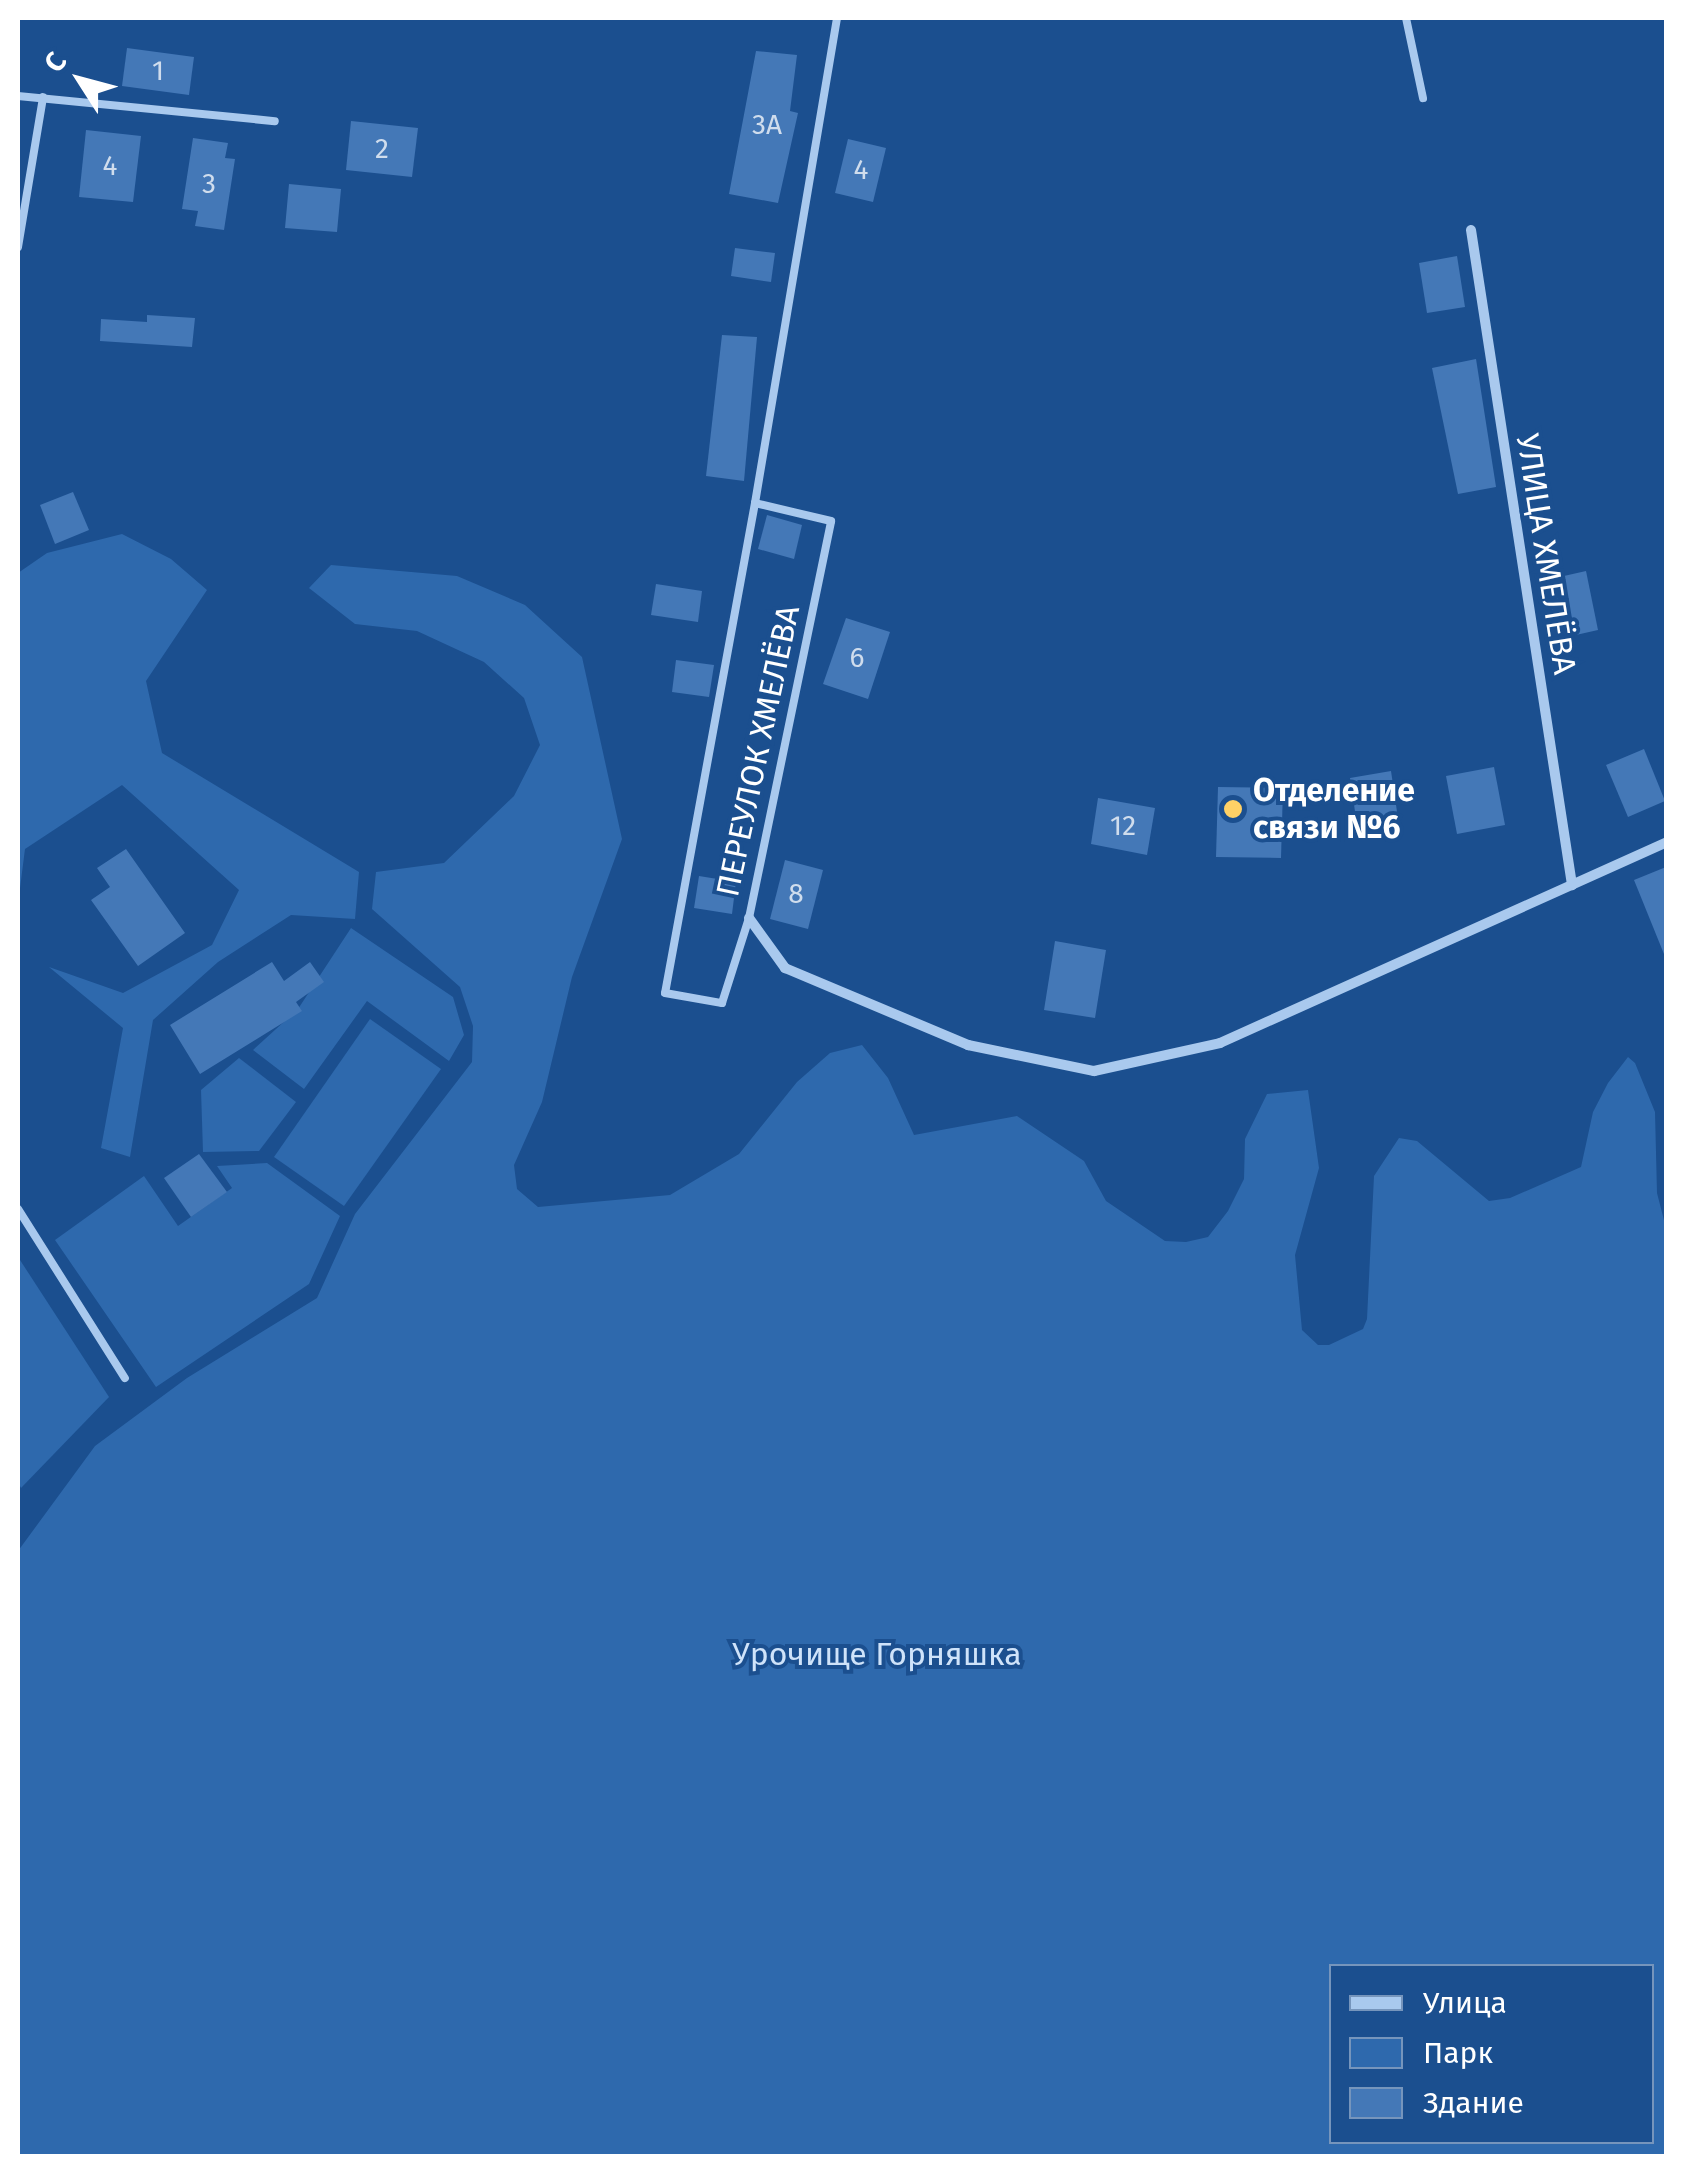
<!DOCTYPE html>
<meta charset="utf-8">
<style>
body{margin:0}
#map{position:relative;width:1684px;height:2174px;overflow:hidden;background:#1b4f8f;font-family:"Fira Sans",sans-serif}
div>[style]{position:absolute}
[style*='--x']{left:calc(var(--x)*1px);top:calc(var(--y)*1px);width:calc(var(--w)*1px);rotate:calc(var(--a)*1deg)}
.green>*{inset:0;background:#2e69ad}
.building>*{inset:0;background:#4478b7}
.lane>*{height:8px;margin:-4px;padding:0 4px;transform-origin:4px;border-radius:4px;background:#a9c9ee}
.street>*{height:10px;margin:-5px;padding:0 5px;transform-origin:5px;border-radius:5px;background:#a9c9ee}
.dots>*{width:28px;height:28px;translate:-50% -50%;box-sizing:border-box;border:5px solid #1b4f8f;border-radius:50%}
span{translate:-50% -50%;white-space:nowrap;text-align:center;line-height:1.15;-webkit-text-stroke:8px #1b4f8f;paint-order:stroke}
.number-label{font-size:28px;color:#d0dded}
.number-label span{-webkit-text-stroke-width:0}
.street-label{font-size:32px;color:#fff}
.poi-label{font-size:32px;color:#fff;font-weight:700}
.left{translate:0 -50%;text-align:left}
.park-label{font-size:32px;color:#cfe3fa}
.frame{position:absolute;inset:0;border:20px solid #fff;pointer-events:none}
.legend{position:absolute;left:1329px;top:1964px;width:325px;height:180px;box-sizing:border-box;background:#1b4f8f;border:2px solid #7695bc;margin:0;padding:12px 18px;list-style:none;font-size:30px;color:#fff}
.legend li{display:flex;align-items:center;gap:20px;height:50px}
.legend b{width:50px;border:2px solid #7695bc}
.north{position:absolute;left:30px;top:30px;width:100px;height:100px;-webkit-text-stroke:8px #1b4f8f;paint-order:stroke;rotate:306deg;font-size:28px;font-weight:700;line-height:40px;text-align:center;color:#fff}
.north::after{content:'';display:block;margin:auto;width:35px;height:45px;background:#fff;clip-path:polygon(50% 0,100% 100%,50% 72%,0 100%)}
</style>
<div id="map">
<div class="green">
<div style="clip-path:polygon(122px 534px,171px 559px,207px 590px,146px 681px,162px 753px,359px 872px,355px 919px,291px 915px,218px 962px,153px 1020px,130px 1157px,101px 1148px,123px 1028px,49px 967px,123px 993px,212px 945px,239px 890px,122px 785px,25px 849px,18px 904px,18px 573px,47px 553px)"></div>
<div style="clip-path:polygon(evenodd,331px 565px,457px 576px,525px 605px,582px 657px,622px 839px,572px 977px,542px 1102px,514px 1165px,517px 1189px,538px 1207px,670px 1195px,739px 1154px,797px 1082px,830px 1053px,862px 1045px,888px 1078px,914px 1135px,1017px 1116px,1084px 1161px,1106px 1201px,1165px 1241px,1186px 1242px,1208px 1237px,1228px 1211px,1244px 1179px,1245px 1139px,1267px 1094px,1308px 1090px,1319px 1168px,1295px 1255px,1302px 1330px,1318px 1345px,1329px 1345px,1363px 1329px,1367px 1319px,1374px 1176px,1399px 1138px,1417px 1141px,1489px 1201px,1510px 1198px,1581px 1167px,1593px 1112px,1608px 1083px,1628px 1057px,1635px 1063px,1655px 1112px,1657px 1193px,1666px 1228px,1666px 2156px,18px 2156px,18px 1551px,95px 1446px,187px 1378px,317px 1298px,355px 1214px,472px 1062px,473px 1026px,460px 987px,372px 909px,376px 872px,444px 863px,514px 796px,540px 745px,524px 698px,484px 662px,417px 631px,355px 624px,309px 588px,331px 565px,1652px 1966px,1652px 2142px,1332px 2142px,1332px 1966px,1652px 1966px)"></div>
<div style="clip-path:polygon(351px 928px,453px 997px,464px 1035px,449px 1061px,367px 1001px,304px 1089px,253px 1050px,298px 1009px)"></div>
<div style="clip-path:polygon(370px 1019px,441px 1069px,344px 1206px,274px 1157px)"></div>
<div style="clip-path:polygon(239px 1058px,296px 1102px,259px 1151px,203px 1152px,201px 1090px)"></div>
<div style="clip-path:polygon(267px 1163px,340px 1216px,309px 1284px,156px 1387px,55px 1240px,144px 1176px,178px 1226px,232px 1188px,217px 1166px)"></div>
<div style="clip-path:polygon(20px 1260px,109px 1397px,21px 1488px,18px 1482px)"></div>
</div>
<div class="building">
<div style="clip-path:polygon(127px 48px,194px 57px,189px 95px,122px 86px)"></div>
<div style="clip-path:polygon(756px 51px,797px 55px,790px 111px,798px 113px,778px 203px,729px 194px)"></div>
<div style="clip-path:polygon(351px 121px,418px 128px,412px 177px,346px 170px)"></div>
<div style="clip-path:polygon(86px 130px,141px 136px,133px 202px,79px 197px)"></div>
<div style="clip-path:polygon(193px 138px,228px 143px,225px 158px,235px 159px,224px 230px,195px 226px,198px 211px,182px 209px)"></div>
<div style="clip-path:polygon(848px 139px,886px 148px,873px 202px,835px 193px)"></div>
<div style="clip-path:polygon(289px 184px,341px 189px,337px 232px,285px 228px)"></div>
<div style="clip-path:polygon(735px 248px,775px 253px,771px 282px,731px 276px)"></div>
<div style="clip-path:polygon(1457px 256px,1465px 307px,1427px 313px,1419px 263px)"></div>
<div style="clip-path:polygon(147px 315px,195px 318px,192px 347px,100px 341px,101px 319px,147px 322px)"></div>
<div style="clip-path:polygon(722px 335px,757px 337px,744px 481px,706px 476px)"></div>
<div style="clip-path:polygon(1476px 359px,1496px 487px,1458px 494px,1432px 368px)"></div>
<div style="clip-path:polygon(73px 492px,89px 530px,55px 544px,40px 505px)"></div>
<div style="clip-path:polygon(767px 515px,802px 525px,794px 559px,758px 549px)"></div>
<div style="clip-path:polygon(1586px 571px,1598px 630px,1558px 639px,1546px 580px)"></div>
<div style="clip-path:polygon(656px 584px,702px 591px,698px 622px,651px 615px)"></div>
<div style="clip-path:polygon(846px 618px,890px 632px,868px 699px,823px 684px)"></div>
<div style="clip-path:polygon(676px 660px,714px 665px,709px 697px,672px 692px)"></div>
<div style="clip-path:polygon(1644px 749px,1665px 801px,1628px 817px,1606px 765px)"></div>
<div style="clip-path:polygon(1494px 767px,1505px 825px,1457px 834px,1446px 776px)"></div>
<div style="clip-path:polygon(1391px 771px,1400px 832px,1359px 838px,1350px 778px)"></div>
<div style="clip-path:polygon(1218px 787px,1283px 788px,1281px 858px,1216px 857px)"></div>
<div style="clip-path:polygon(1098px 798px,1155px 808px,1147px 855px,1091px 844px)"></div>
<div style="clip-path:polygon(126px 849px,185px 933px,138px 966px,91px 900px,110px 887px,97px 868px)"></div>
<div style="clip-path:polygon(785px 860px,823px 870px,808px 929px,770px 919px)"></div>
<div style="clip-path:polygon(1666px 867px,1666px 959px,1634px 880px)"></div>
<div style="clip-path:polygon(699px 876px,736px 882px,732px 914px,694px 908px)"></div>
<div style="clip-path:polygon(1055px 941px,1106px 950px,1095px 1018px,1044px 1010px)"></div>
<div style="clip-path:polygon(272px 962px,284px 981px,310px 962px,324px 982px,296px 1002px,302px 1011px,200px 1074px,170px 1025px)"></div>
<div style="clip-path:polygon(199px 1154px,227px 1192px,191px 1217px,164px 1178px)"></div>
</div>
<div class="lane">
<div style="--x:1406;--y:18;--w:82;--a:78"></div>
<div style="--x:18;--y:96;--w:258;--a:5.6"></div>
<div style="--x:18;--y:247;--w:152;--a:-80.5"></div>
<div style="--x:755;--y:503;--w:498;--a:100.4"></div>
<div style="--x:665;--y:993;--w:58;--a:10"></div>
<div style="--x:722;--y:1003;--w:89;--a:-72.4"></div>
<div style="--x:749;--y:918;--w:405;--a:-78.3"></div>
<div style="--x:831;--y:521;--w:78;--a:-166.7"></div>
<div style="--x:755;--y:503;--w:492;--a:-80.4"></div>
<div style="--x:18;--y:1209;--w:200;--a:57.7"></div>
</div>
<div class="street">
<div style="--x:1471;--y:230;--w:663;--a:81.23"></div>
<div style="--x:749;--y:918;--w:62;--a:54.2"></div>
<div style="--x:785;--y:968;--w:199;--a:22.8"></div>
<div style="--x:968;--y:1045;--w:129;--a:11.7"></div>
<div style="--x:1094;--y:1071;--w:129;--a:-12.5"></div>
<div style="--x:1220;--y:1043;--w:489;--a:-24.2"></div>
</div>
<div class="dots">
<div style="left:1233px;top:809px;background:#ffd166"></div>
</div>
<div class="number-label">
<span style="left:158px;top:71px">1</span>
<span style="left:767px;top:125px">3А</span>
<span style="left:382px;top:149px">2</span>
<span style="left:110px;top:166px">4</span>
<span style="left:861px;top:170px">4</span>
<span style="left:209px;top:184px">3</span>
<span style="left:857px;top:658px">6</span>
<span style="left:1123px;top:826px">12</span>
<span style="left:796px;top:894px">8</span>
</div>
<div class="street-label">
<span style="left:1546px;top:554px;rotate:81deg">УЛИЦА ХМЕЛЁВА</span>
<span style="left:758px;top:751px;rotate:-78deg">ПЕРЕУЛОК ХМЕЛЁВА</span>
</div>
<div class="poi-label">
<span class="left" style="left:1253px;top:809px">Отделение<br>связи №6</span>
</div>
<div class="park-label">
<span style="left:877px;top:1654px">Урочище Горняшка</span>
</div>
<div class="frame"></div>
<ul class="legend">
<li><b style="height:12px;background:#a9c9ee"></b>Улица</li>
<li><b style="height:28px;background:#2e69ad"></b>Парк</li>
<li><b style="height:28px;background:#4478b7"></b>Здание</li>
</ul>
<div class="north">С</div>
</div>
